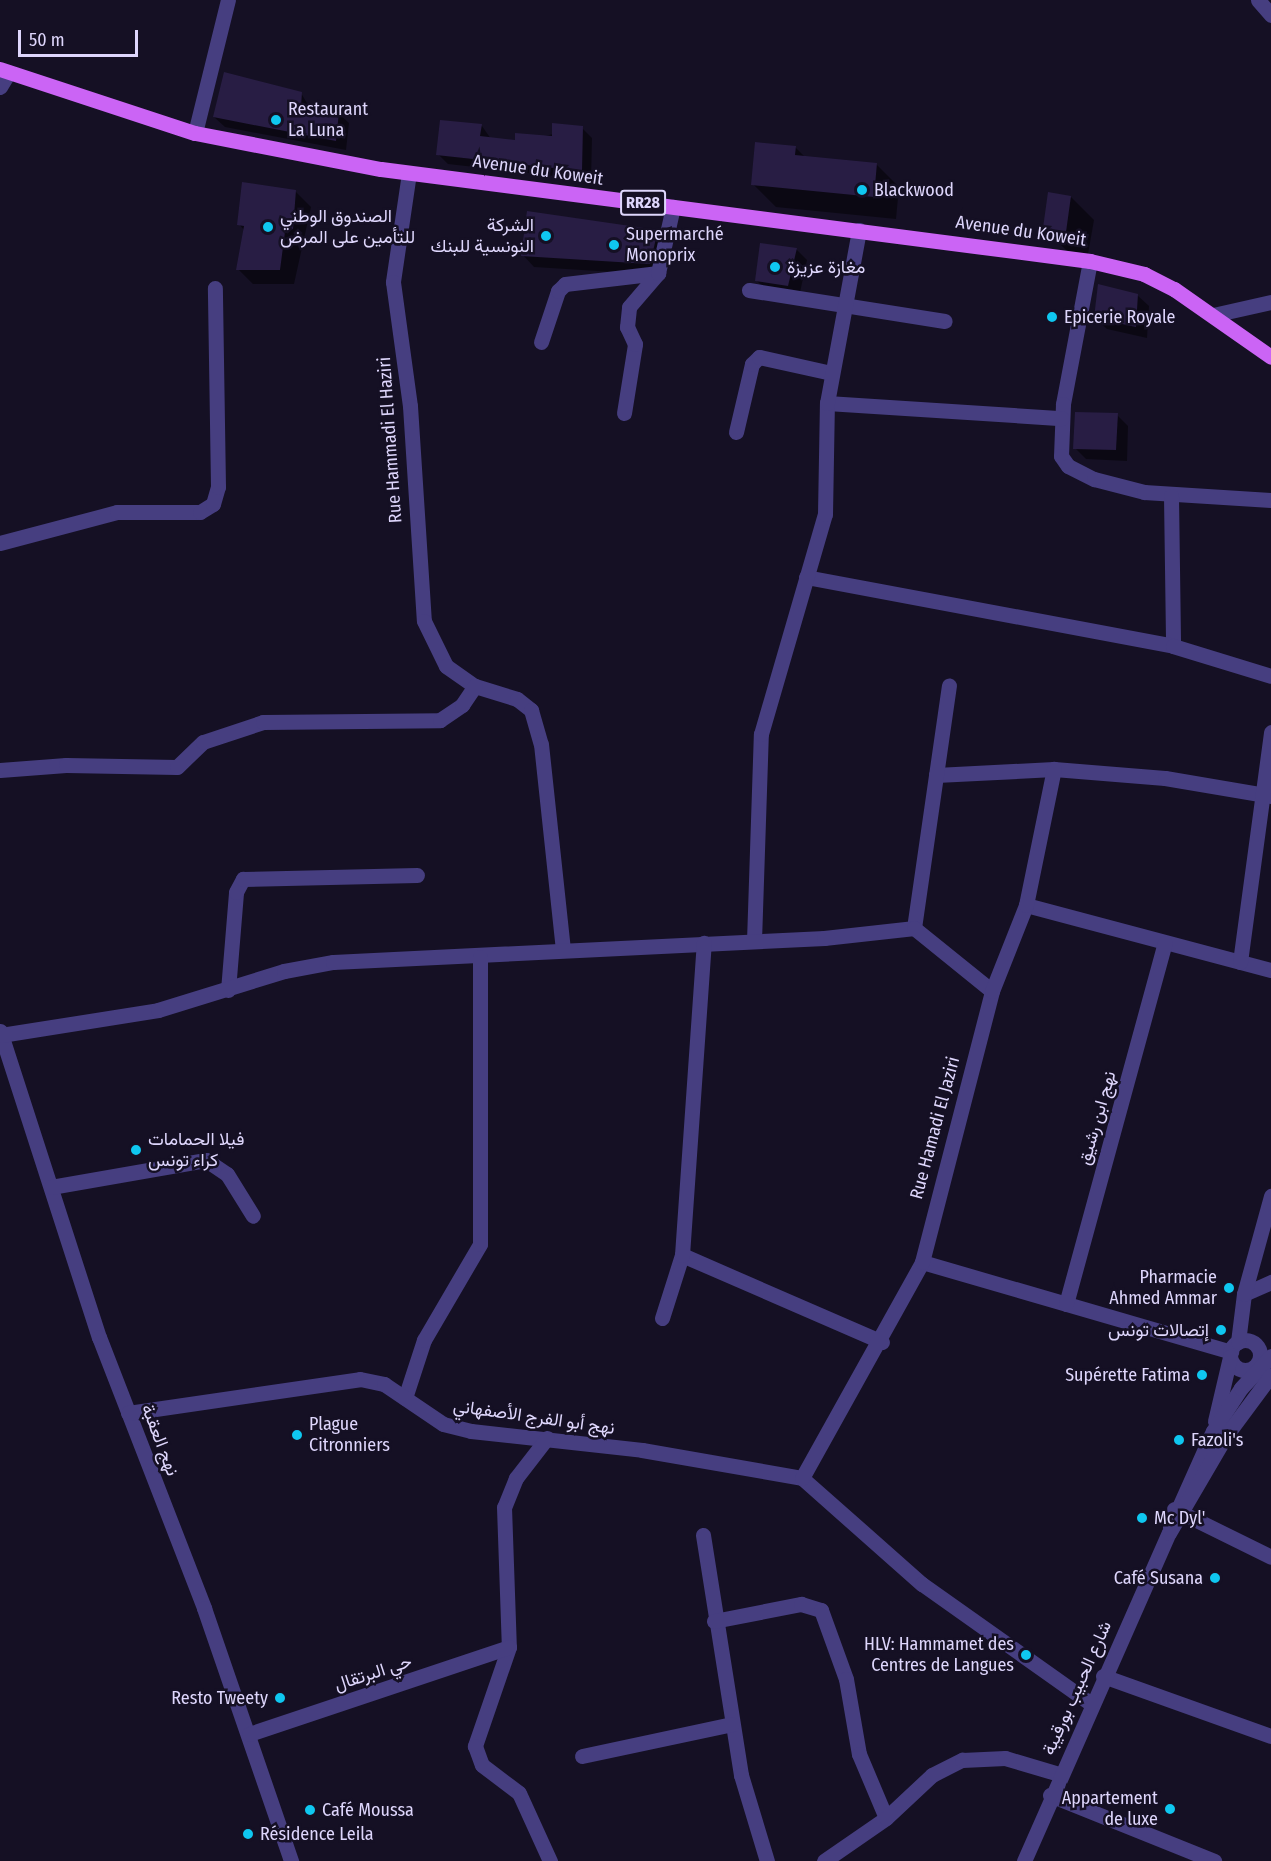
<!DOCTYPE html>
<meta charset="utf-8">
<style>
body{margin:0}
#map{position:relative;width:1271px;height:1861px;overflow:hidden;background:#151024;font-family:"Fira Sans Condensed",Vazirmatn,sans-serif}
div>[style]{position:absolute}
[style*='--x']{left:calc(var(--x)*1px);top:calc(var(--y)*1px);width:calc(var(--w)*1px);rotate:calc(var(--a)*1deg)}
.shadow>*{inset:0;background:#0007}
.building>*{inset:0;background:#281d44}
.minor>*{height:15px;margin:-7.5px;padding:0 7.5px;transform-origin:7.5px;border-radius:7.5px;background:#463e80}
.minor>.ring{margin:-7.5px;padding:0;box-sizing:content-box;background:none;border:15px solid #463e80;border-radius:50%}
.major>*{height:15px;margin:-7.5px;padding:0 7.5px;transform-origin:7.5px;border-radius:7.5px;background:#cb64f5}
.dots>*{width:16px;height:16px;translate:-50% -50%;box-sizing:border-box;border:3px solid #151024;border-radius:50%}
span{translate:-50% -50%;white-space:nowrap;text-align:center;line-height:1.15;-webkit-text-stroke:5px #151024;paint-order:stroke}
.shield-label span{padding:2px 4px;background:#151024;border:2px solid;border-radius:4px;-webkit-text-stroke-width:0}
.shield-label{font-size:16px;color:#ded6fc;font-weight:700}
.poi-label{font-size:18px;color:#ded6fc}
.left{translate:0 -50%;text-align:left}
.right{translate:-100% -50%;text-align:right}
.street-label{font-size:18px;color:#ded6fc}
.scale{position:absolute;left:18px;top:30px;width:120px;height:27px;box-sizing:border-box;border:3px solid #ded6fc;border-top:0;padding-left:8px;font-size:18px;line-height:21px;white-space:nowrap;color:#ded6fc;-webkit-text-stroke:4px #151024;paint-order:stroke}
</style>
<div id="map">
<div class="shadow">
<div style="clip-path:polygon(301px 93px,311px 110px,338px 113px,349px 123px,346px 150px,225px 127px,214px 117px)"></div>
<div style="clip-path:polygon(482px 126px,491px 139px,516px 142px,582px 128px,592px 138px,591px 180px,448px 164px,438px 154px)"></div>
<div style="clip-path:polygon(795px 147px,806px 158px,876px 164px,899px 187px,896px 219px,776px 207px,753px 184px)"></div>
<div style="clip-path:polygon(296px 192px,311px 207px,294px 284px,253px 284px,238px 269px,244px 230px,239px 224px)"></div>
<div style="clip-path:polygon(1071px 197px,1094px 220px,1088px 254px,1067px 251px,1044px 228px)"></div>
<div style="clip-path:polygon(657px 231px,668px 242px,661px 275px,534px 267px,523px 255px)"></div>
<div style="clip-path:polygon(796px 249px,807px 260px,799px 297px,768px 292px,757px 281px)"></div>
<div style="clip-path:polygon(1137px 295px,1149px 306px,1147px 338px,1107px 329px,1095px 318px)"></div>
<div style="clip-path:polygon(1117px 415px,1128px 426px,1127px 461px,1086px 459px,1075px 448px)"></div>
</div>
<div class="building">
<div style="clip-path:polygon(224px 72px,302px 92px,301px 107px,339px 112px,336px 141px,213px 117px)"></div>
<div style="clip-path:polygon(440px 120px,482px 124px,480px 136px,515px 140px,515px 133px,552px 136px,552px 123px,583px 126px,582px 171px,436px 155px)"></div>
<div style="clip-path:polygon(755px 142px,796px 146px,795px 155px,877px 163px,874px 197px,751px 185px)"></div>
<div style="clip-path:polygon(242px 182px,296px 190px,293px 229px,285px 232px,280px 270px,236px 270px,244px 226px,237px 225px)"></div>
<div style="clip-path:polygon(1048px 192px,1071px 196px,1066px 232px,1043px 228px)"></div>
<div style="clip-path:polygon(527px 211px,658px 230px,650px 264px,521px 256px)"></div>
<div style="clip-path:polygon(760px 243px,797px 248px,788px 286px,755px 281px)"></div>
<div style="clip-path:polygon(1098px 284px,1138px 294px,1136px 327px,1094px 318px)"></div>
<div style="clip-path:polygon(1075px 412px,1118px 413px,1116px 450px,1073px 449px)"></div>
</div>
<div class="minor">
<div style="--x:1258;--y:0;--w:20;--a:49"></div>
<div style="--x:0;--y:87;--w:17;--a:-59"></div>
<div style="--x:195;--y:133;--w:137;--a:-76.1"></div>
<div style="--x:409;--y:173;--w:110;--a:98.4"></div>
<div style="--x:393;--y:282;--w:125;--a:82.2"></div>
<div style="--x:410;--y:406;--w:215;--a:86.3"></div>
<div style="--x:424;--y:621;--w:50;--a:63.9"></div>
<div style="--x:446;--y:666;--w:35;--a:35"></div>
<div style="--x:475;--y:686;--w:44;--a:17.2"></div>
<div style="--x:517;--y:699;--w:18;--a:38"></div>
<div style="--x:531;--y:710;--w:35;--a:74"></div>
<div style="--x:541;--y:744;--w:206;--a:83.9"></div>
<div style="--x:1090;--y:261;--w:146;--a:100.7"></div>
<div style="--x:1063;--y:404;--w:52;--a:92.2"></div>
<div style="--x:1061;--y:456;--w:12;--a:55"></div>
<div style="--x:1068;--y:466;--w:29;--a:27"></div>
<div style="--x:1094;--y:479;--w:52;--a:14.6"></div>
<div style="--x:1144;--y:492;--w:127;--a:3.6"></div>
<div style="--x:749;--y:290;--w:198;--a:9"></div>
<div style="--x:1213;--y:315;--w:59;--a:-12.6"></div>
<div style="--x:541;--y:342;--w:54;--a:-71.6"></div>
<div style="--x:558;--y:291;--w:10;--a:-45"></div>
<div style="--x:565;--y:284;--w:94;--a:-6.7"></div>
<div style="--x:827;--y:403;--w:235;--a:3.7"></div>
<div style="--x:624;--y:413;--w:70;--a:-80.9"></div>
<div style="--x:635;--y:344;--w:19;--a:-115"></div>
<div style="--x:627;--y:327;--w:20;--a:-84"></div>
<div style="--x:629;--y:307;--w:45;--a:-49.5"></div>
<div style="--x:658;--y:273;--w:68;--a:-77.2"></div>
<div style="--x:736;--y:432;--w:70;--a:-76.8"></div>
<div style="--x:752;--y:364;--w:10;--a:-45"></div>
<div style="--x:759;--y:357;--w:74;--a:12.5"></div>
<div style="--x:1171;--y:496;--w:150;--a:89.2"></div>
<div style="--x:0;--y:543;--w:121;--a:-14.8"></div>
<div style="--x:117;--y:512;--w:83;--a:0"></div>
<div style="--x:200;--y:512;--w:15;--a:-32"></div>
<div style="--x:213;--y:504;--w:18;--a:-74"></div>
<div style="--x:218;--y:487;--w:199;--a:-90.9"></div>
<div style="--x:806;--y:577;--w:373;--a:10.6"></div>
<div style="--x:1173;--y:646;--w:102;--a:17"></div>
<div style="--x:0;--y:770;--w:66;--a:-4.3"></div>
<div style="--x:66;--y:765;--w:111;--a:1"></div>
<div style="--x:177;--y:767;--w:36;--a:-44"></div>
<div style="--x:203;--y:742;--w:63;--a:-18.4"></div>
<div style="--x:263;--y:722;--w:177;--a:-0.6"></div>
<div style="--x:440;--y:720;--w:27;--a:-34"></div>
<div style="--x:462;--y:705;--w:23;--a:-56"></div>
<div style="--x:936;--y:775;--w:118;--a:-2.9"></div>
<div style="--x:1054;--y:769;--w:111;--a:4.6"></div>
<div style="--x:1165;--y:778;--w:108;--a:9.6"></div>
<div style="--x:1026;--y:905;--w:253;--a:14.9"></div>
<div style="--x:914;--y:928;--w:245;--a:-81.8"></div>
<div style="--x:754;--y:941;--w:207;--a:-88.1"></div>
<div style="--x:761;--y:734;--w:229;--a:-73.8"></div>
<div style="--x:825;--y:514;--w:111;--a:-89"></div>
<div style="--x:827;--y:403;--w:176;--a:-79.5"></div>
<div style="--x:1240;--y:962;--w:232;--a:-82.3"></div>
<div style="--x:228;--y:990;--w:98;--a:-85.3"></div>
<div style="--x:236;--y:892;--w:15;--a:-62"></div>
<div style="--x:243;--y:879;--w:174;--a:-1.3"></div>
<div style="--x:0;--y:1031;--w:322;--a:72.1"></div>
<div style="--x:99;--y:1337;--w:291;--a:68.8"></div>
<div style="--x:204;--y:1608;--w:268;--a:71"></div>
<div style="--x:1;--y:1035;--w:159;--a:-9"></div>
<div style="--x:158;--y:1010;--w:132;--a:-17.2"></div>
<div style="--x:284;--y:971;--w:50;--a:-10.4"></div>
<div style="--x:333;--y:962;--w:492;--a:-2.8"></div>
<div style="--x:824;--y:938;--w:91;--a:-6.3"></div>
<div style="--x:914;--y:928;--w:100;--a:38.9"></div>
<div style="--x:51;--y:1187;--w:157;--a:-9.9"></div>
<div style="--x:206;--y:1160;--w:25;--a:34"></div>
<div style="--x:227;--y:1174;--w:49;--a:58.2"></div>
<div style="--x:682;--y:1255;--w:218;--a:23.5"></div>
<div style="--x:922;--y:1262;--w:322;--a:16.2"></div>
<div style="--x:1244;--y:1294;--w:30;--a:-24"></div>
<div style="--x:1066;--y:1304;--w:374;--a:-74.7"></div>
<div style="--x:662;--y:1318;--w:66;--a:-72.4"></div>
<div style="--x:682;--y:1255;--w:313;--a:-86"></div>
<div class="ring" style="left:1230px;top:1340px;width:15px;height:15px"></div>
<div style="--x:1238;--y:1342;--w:48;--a:-82.9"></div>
<div style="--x:1244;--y:1294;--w:102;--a:-74.6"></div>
<div style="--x:405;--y:1398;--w:61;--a:-71.9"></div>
<div style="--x:424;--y:1340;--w:111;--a:-59.7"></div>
<div style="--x:480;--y:1244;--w:287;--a:-90"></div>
<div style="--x:128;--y:1413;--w:234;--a:-8.3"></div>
<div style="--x:360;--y:1379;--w:25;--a:12"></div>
<div style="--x:384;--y:1384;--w:71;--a:34.1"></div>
<div style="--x:443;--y:1424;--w:29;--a:14"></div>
<div style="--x:471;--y:1431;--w:172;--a:6.3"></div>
<div style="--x:642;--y:1450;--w:162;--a:9.9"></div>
<div style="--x:802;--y:1478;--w:160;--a:41.5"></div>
<div style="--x:922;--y:1584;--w:206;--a:35.3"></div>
<div style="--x:1215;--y:1421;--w:66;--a:-76.8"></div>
<div style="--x:547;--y:1438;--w:51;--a:127.8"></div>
<div style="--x:516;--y:1478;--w:31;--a:112"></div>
<div style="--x:504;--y:1507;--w:140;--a:88"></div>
<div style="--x:509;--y:1647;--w:105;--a:109"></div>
<div style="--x:475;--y:1746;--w:20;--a:70"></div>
<div style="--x:482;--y:1765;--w:46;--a:37.1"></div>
<div style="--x:519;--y:1793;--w:75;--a:65.5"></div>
<div style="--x:802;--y:1478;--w:247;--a:-60.9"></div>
<div style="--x:922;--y:1262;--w:280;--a:-75.5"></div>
<div style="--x:992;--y:991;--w:92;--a:-68.4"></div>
<div style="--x:1026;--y:905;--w:139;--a:-78.4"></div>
<div style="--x:1174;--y:1509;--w:108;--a:26.3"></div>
<div style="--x:1170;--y:1527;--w:105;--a:-65.9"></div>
<div style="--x:1213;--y:1431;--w:51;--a:-56.9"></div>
<div style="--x:1241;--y:1388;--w:44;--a:-46.8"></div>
<div style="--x:703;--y:1535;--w:243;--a:81"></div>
<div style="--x:741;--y:1775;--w:90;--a:73.2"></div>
<div style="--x:714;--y:1621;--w:89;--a:-11.1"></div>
<div style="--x:801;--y:1604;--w:21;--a:17"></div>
<div style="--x:821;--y:1610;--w:73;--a:70.1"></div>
<div style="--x:846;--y:1679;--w:76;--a:80.2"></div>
<div style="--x:859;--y:1754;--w:69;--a:67.1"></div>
<div style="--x:1103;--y:1676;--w:178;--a:19.7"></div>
<div style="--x:249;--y:1734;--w:274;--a:-18.5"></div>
<div style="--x:582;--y:1756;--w:153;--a:-12"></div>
<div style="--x:1050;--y:1795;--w:177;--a:21.9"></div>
<div style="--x:824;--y:1861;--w:75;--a:-34.7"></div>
<div style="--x:886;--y:1818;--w:63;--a:-43.1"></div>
<div style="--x:932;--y:1775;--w:34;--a:-27"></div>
<div style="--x:962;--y:1760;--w:43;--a:-2.7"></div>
<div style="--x:1005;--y:1758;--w:56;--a:16.5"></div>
<div style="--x:1024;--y:1861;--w:359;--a:-66.2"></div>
<div style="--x:1169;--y:1533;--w:111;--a:-59.7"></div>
<div style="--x:1225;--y:1437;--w:77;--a:-53.4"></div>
</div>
<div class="major">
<div style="--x:0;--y:69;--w:205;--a:18.2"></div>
<div style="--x:195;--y:133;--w:189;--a:11"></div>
<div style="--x:381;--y:169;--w:715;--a:7.39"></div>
<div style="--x:1090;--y:261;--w:56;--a:13.5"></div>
<div style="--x:1144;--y:274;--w:34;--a:27"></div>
<div style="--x:1174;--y:289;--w:118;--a:35"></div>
</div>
<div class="dots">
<div style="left:276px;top:120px;background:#0fc7f0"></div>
<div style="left:862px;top:190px;background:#0fc7f0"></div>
<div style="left:268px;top:227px;background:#0fc7f0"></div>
<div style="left:546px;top:236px;background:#0fc7f0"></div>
<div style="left:614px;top:245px;background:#0fc7f0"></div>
<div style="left:775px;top:267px;background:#0fc7f0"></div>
<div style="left:1052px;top:317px;background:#0fc7f0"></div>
<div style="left:136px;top:1150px;background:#0fc7f0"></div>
<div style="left:1229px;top:1288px;background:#0fc7f0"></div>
<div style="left:1221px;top:1330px;background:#0fc7f0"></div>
<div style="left:1202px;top:1375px;background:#0fc7f0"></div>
<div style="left:297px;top:1435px;background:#0fc7f0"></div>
<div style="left:1179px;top:1440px;background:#0fc7f0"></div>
<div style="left:1142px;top:1518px;background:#0fc7f0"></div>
<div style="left:1215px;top:1578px;background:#0fc7f0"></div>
<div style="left:1026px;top:1655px;background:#0fc7f0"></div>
<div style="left:280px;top:1698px;background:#0fc7f0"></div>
<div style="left:1170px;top:1809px;background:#0fc7f0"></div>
<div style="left:310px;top:1810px;background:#0fc7f0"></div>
<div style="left:248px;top:1834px;background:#0fc7f0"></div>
</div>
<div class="shield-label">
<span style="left:643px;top:203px">RR28</span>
</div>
<div class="poi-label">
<span class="left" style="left:288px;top:120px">Restaurant<br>La Luna</span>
<span class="left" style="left:874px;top:190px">Blackwood</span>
<span class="left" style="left:280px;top:227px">الصندوق الوطني<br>للتأمين على المرض</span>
<span class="right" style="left:534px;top:236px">الشركة<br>النونسية للبنك</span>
<span class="left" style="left:626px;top:245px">Supermarché<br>Monoprix</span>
<span class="left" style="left:787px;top:267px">مغازة عزيزة</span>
<span class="left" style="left:1064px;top:317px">Epicerie Royale</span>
<span class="left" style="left:148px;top:1150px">فيلا الحمامات<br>كراء تونس</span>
<span class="right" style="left:1217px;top:1288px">Pharmacie<br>Ahmed Ammar</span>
<span class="right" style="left:1209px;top:1330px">إتصالات تونس</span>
<span class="right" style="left:1190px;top:1375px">Supérette Fatima</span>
<span class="left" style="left:309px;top:1435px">Plague<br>Citronniers</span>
<span class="left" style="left:1191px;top:1440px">Fazoli's</span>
<span class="left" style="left:1154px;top:1518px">Mc Dyl'</span>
<span class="right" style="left:1203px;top:1578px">Café Susana</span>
<span class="right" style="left:1014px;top:1655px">HLV: Hammamet des<br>Centres de Langues</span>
<span class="right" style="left:268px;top:1698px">Resto Tweety</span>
<span class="right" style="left:1158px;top:1809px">Appartement<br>de luxe</span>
<span class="left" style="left:322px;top:1810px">Café Moussa</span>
<span class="left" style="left:260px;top:1834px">Résidence Leila</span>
</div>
<div class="street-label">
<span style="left:538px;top:170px;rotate:8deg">Avenue du Koweit</span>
<span style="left:1021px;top:231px;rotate:8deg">Avenue du Koweit</span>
<span style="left:390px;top:440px;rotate:-94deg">Rue Hammadi El Haziri</span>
<span style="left:1097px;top:1118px;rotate:-74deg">نهج ابن رشيق</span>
<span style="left:935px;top:1128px;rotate:-75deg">Rue Hamadi El Jaziri</span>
<span style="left:534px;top:1417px;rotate:8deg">نهج أبو الفرج الأصفهاني</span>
<span style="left:160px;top:1440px;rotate:69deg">نهج العقبة</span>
<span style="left:373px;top:1673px;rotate:-18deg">حي البرتقال</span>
<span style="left:1077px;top:1688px;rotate:-66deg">شارع الحبيب بورقيبة</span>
</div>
<div class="scale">50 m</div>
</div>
